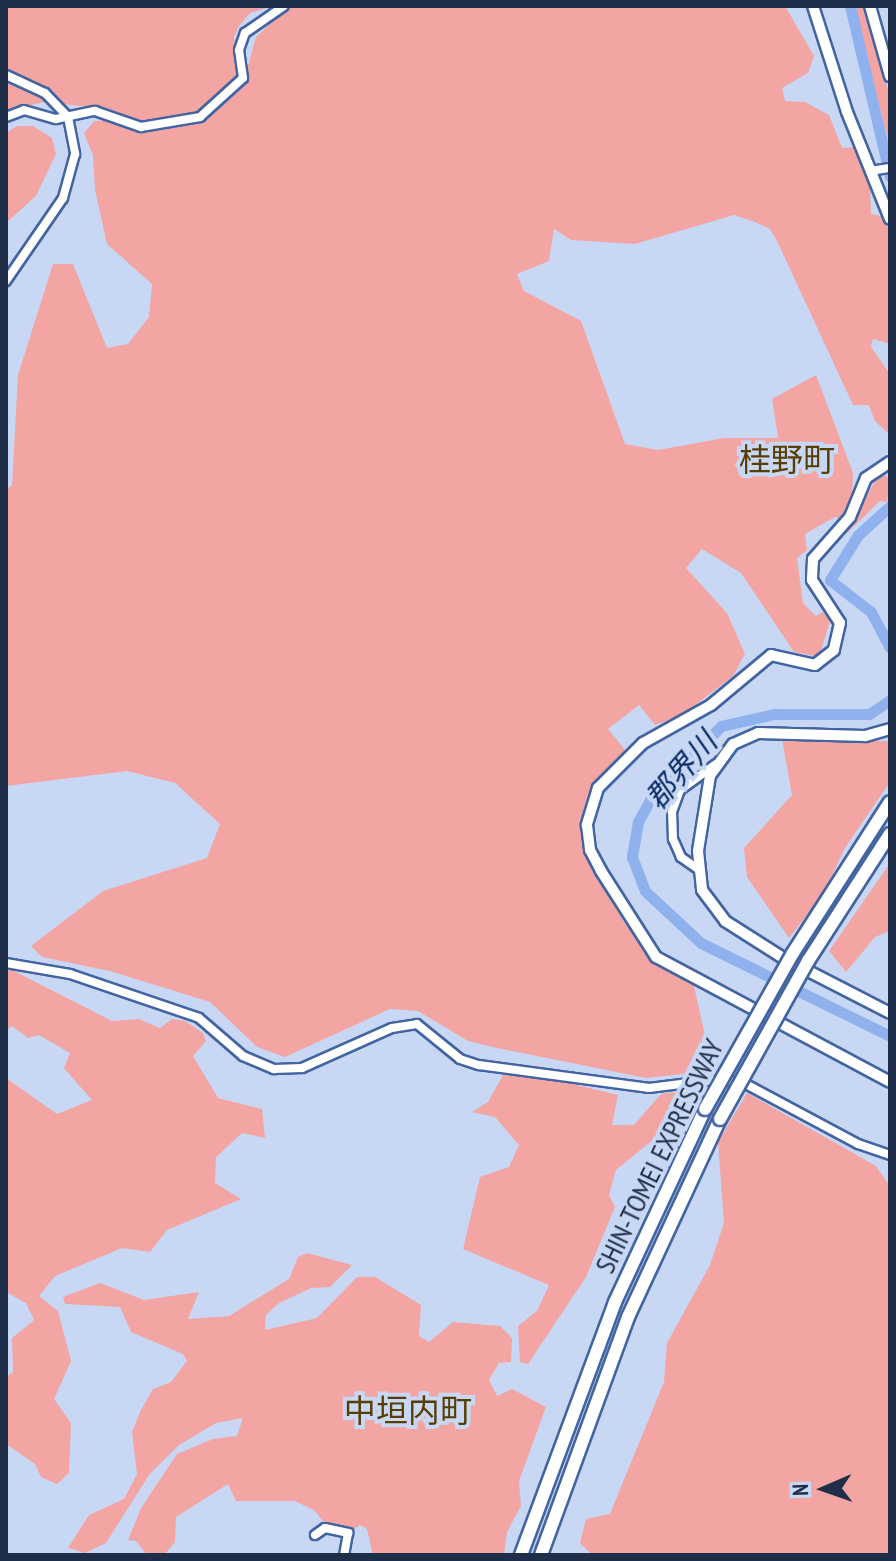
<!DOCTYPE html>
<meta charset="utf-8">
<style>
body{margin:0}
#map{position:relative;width:896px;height:1561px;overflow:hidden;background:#c8d8f4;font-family:"PT Sans Narrow","Noto Sans JP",sans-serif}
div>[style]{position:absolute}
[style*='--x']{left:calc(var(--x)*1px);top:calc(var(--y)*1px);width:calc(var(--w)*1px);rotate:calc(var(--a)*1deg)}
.green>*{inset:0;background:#f2a5a3}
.river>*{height:11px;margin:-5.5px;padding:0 5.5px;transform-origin:5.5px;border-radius:5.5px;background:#8fb2ee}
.roads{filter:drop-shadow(2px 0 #4264a2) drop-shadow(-2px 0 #4264a2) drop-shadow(0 2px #4264a2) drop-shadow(0 -2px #4264a2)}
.minor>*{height:8px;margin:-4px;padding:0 4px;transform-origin:4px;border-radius:4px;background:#fff}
.major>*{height:10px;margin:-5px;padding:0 5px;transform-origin:5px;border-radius:5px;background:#fff}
.highway>*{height:12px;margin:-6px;padding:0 6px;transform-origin:6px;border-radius:6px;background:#fff}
.bridges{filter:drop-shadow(2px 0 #4264a2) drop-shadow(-2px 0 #4264a2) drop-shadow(0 2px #4264a2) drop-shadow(0 -2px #4264a2)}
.highway-bridge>*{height:12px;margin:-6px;padding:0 6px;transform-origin:6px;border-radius:6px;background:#fff}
span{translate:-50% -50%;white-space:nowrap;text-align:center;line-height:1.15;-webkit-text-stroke:8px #c8d8f4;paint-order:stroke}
.street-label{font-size:28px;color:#1f2e49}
.water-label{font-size:30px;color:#072965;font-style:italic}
.quarter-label{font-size:32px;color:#583d00}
.frame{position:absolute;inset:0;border:8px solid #1f2e49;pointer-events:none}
.north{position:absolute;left:784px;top:1449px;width:80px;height:80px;-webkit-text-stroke:6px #c8d8f4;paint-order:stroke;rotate:268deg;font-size:22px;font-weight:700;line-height:32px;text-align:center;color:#1f2e49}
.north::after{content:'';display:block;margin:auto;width:28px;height:36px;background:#1f2e49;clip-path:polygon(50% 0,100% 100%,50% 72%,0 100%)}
</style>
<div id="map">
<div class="green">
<div style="clip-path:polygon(6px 6px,274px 6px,250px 13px,239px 26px,234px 37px,239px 72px,211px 106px,193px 117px,141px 123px,109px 109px,44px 102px,6px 111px)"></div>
<div style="clip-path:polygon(289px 6px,785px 6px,814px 56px,808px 73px,782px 88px,785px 101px,805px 102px,829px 115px,842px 148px,857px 147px,870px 185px,871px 214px,881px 216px,890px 231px,890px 344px,873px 339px,871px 347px,890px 374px,890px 435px,875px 421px,869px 405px,853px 405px,777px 241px,770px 229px,755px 222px,734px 215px,635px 244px,571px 240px,554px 229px,549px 261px,517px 274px,524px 291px,581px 321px,625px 444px,658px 450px,724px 438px,778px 438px,772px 399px,816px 375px,853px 473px,852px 496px,841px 519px,835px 517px,805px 534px,807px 550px,797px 558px,803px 603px,816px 616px,823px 612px,830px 621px,819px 657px,794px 652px,741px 573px,702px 549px,686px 568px,727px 613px,745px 654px,733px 676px,681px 716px,655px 725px,639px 705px,608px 729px,625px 750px,587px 797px,580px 822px,584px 851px,623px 921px,661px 968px,693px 982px,708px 1049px,692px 1073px,646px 1078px,497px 1048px,468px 1041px,418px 1011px,390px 1009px,285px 1057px,257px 1047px,210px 1002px,110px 971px,42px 957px,31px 946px,103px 891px,207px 858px,220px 824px,175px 783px,127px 771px,6px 786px,6px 490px,12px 485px,18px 375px,53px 264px,73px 264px,107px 348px,128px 344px,149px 317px,152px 284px,107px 244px,95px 190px,93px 155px,84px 133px,94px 121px,110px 120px,143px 131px,208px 118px,242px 88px,256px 37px)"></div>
<div style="clip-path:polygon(862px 6px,890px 96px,890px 148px,855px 9px)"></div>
<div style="clip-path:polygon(17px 126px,33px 126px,52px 138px,56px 154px,36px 196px,6px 223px,6px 133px)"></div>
<div style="clip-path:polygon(879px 473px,890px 478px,887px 502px,880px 501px,847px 533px)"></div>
<div style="clip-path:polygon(782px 739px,890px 741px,890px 782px,845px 848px,822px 896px,789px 938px,747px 877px,744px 848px,792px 795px)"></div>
<div style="clip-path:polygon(890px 863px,890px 931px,875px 937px,846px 972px,829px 951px)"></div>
<div style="clip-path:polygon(12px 970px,112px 1021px,139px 1019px,160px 1028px,172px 1019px,185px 1021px,203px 1033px,206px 1041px,193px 1056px,218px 1098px,262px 1109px,265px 1138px,242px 1133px,216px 1157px,215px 1183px,241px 1199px,167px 1230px,150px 1252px,122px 1248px,55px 1276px,39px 1296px,58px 1311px,71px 1361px,54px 1399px,71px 1423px,69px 1473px,57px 1484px,41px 1477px,35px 1464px,6px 1444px,6px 1377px,13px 1372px,12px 1338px,34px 1320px,26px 1303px,6px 1292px,6px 1078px,57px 1114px,92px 1100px,64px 1068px,70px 1053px,39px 1035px,28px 1038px,12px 1026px,6px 1031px,6px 971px)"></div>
<div style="clip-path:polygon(507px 1068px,618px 1095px,612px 1125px,634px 1125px,661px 1094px,677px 1092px,681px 1117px,616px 1170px,609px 1195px,615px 1207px,586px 1277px,528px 1364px,520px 1362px,518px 1326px,537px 1311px,549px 1285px,463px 1249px,480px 1177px,509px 1167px,519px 1145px,495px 1117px,472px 1112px,488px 1102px)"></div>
<div style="clip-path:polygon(747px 1093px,876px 1166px,890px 1186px,890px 1555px,592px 1555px,580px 1543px,586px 1519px,610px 1514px,664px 1382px,667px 1343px,710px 1265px,724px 1223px,718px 1142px)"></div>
<div style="clip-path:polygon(307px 1253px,352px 1265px,330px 1287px,311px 1288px,279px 1303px,266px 1315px,265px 1330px,317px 1318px,357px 1277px,375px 1277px,421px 1305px,419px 1336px,429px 1342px,453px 1322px,500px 1326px,512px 1338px,511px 1362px,499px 1363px,489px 1380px,497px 1396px,512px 1389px,546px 1407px,519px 1481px,521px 1506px,507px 1532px,504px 1555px,373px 1555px,367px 1529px,360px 1525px,353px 1530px,327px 1526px,314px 1510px,295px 1501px,236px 1501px,228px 1484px,176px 1517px,175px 1542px,165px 1554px,147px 1555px,136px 1541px,128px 1540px,141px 1508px,177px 1454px,213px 1439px,237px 1436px,243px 1418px,216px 1423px,179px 1445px,149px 1475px,106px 1543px,85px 1553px,68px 1548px,89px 1515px,124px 1499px,137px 1474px,132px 1432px,140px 1412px,153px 1389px,171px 1382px,187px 1361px,183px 1354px,131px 1332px,120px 1307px,65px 1304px,63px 1297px,100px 1283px,144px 1300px,199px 1292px,188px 1319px,229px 1316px,289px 1279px,298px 1257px)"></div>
</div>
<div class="river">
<div style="--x:850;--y:6;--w:175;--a:76.8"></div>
<div style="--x:890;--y:506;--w:43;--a:137.8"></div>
<div style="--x:858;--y:535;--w:53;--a:121.9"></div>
<div style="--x:830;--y:580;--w:52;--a:38"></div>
<div style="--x:871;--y:612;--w:40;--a:62"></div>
<div style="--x:890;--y:700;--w:25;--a:146"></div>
<div style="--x:869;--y:714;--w:95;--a:180"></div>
<div style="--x:774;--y:714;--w:54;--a:167.2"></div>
<div style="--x:721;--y:726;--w:103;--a:133.8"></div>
<div style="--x:650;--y:800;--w:25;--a:119"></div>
<div style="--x:638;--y:822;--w:36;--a:100"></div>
<div style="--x:632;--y:857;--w:36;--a:69"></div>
<div style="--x:645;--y:891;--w:76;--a:42.9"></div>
<div style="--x:701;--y:943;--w:211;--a:26.2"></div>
</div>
<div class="roads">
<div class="minor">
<div style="--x:6;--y:75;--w:43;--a:24.8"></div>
<div style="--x:45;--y:93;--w:33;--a:46"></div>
<div style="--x:68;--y:117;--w:38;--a:79"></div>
<div style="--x:75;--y:154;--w:46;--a:105.3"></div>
<div style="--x:63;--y:198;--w:101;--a:124.5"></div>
<div style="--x:6;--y:117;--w:19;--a:-21"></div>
<div style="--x:24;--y:110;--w:33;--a:16"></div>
<div style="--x:56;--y:119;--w:40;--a:-12"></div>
<div style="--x:95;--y:111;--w:49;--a:19.2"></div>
<div style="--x:141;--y:127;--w:60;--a:-9.6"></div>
<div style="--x:200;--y:117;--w:58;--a:-42.2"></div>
<div style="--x:243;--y:78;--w:28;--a:-98"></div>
<div style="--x:239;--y:50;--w:18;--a:-71"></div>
<div style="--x:245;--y:33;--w:47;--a:-34.7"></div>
<div style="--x:870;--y:171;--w:20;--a:-9"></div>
<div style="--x:698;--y:869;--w:21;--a:-145"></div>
<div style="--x:681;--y:857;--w:20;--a:-114"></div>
<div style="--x:673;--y:839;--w:27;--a:-92"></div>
<div style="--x:672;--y:812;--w:23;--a:-70"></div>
<div style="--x:680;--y:790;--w:44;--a:-35.8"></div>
<div style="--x:6;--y:963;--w:65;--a:9.8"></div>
<div style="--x:70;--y:974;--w:136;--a:18.8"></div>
<div style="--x:199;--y:1018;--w:58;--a:40.8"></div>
<div style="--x:243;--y:1056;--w:34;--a:23"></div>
<div style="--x:274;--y:1069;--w:28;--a:-2"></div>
<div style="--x:302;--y:1068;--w:98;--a:-24"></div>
<div style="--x:392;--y:1028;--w:25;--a:-9"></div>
<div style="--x:417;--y:1024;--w:55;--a:39.1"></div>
<div style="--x:460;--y:1059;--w:20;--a:18"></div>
<div style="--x:479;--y:1065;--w:172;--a:7.7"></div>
<div style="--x:649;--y:1088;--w:64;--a:-7.2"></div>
<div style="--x:712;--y:1080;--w:30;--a:4"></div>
<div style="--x:742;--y:1082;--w:132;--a:28.1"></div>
<div style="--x:858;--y:1144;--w:34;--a:19"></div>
<div style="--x:315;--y:1535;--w:12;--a:-35"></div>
<div style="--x:325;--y:1528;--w:24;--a:12"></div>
<div style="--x:348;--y:1533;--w:22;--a:100"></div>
</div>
<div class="major">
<div style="--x:813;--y:6;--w:111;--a:72.2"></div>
<div style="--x:847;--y:112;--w:115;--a:68.1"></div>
<div style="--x:870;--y:6;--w:73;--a:74.1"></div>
<div style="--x:890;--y:462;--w:29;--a:146"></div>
<div style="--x:866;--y:478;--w:42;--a:112.3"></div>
<div style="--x:850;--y:517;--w:56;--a:131.4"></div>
<div style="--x:813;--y:559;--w:21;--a:93"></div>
<div style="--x:812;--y:580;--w:51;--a:56.9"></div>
<div style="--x:840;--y:623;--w:28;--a:103"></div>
<div style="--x:834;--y:650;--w:24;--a:142"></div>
<div style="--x:815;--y:665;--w:45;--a:-167.2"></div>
<div style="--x:771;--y:655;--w:78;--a:140.2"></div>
<div style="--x:711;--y:705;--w:78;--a:150.8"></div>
<div style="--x:643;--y:743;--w:64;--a:135"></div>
<div style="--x:598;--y:788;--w:39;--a:107"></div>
<div style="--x:587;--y:825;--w:25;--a:83"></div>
<div style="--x:590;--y:850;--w:24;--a:62"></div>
<div style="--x:601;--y:871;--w:102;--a:57.4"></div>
<div style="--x:656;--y:957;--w:265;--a:28.1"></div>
<div style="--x:890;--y:729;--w:26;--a:164"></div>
<div style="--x:865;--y:736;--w:107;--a:-178.4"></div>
<div style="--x:758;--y:733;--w:27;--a:156"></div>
<div style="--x:733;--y:744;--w:39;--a:126"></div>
<div style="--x:710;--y:776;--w:76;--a:99.1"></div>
<div style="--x:698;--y:851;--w:39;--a:84"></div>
<div style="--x:702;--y:890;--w:39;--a:53"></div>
<div style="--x:725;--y:921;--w:69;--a:32.5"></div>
<div style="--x:783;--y:958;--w:120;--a:27.2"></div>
</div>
<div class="highway">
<div style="--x:521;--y:1555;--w:270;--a:-69.6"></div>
<div style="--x:615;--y:1302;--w:213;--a:-65"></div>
<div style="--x:541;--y:1555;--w:253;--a:-69.9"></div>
<div style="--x:628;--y:1317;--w:218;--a:-65.1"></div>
</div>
</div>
<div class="bridges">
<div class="highway-bridge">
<div style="--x:705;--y:1109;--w:179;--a:-60.6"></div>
<div style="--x:793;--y:953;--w:179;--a:-57.3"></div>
<div style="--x:720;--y:1119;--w:181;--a:-60.9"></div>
<div style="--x:808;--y:961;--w:151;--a:-57.2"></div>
</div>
</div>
<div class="street-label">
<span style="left:659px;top:1156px;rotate:-64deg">SHIN-TOMEI EXPRESSWAY</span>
</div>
<div class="water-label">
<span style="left:681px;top:770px;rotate:-49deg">郡界川</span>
</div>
<div class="quarter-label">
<span style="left:787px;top:459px">桂野町</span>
<span style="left:408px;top:1410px">中垣内町</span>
</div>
<div class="frame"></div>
<div class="north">N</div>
</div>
